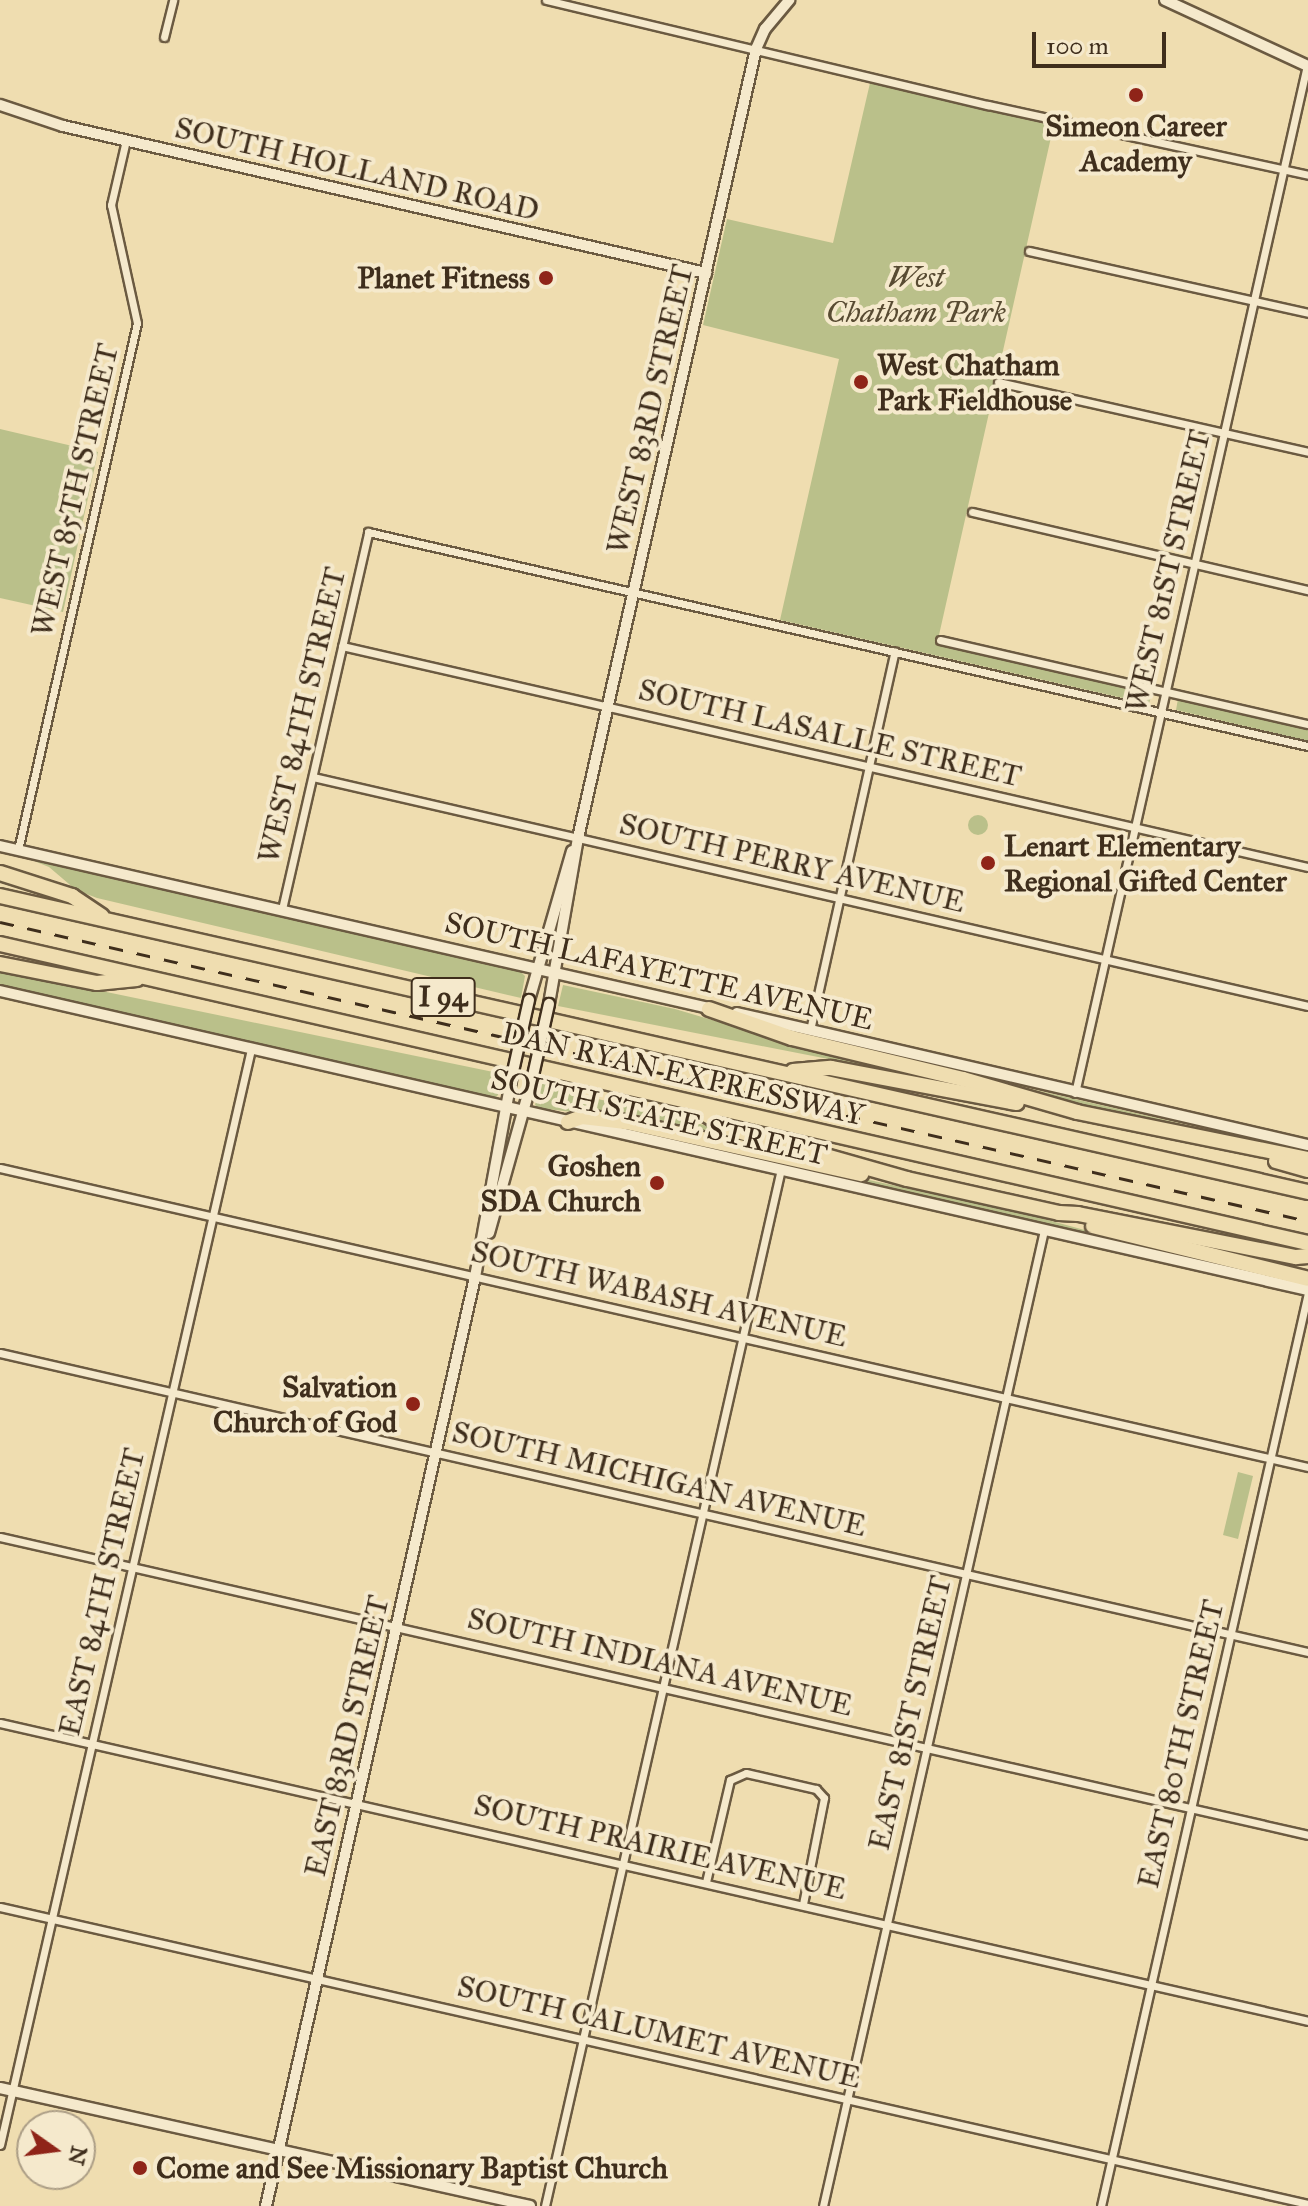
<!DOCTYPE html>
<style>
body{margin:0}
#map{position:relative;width:1308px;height:2206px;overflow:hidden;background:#efddb0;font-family:"IM FELL Great Primer",serif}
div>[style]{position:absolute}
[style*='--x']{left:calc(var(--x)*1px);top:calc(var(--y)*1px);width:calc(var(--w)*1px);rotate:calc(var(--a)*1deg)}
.green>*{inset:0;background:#bac08a}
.round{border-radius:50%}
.roads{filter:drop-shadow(2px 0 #6b5a41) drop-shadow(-2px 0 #6b5a41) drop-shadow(0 2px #6b5a41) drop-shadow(0 -2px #6b5a41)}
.street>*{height:7px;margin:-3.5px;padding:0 3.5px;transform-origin:3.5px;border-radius:3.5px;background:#f5e9cc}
.secondary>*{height:10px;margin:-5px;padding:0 5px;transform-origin:5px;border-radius:5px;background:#f5e9cc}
.highway>*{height:14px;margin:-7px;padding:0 7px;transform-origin:7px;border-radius:7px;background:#efddb0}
.rail>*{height:3px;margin-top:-1.5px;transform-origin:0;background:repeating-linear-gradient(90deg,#3f2e1c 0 14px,transparent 0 28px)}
.bridges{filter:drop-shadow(2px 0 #3f2e1c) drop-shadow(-2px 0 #3f2e1c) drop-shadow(0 2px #3f2e1c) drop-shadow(0 -2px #3f2e1c)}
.secondary-bridge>*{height:10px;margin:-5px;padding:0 5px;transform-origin:5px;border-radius:5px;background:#f5e9cc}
.dots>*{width:22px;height:22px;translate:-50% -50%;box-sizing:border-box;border:4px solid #f5e9cc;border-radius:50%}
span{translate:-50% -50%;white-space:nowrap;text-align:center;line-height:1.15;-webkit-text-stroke:8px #f5e9cc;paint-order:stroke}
.shield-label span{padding:2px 6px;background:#f5e9cc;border:2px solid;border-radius:6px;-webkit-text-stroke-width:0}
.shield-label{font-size:28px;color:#3f2e1c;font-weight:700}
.poi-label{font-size:30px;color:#3f2e1c;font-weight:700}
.right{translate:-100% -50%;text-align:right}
.left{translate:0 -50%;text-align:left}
.street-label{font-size:30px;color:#3f2e1c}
.park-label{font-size:30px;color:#584b32;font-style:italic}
.north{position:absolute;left:16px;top:2110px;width:80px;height:80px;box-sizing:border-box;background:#f5e9cc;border:2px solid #ac9e86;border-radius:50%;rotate:104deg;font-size:22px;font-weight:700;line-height:32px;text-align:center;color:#3f2e1c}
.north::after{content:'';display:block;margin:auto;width:28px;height:36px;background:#8f2418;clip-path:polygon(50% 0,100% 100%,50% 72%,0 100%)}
.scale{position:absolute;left:1032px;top:32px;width:134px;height:36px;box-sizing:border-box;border:4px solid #3f2e1c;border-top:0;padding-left:10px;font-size:24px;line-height:28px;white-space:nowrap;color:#3f2e1c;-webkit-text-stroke:6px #f5e9cc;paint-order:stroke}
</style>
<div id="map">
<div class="green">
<div style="clip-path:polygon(870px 83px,1054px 124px,937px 644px,1152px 693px,1149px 704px,780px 620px,839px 359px,703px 325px,727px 219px,833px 243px)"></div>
<div style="clip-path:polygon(0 429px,98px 452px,63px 612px,0 598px)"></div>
<div style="clip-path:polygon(1178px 699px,1308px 729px,1308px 741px,1176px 710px)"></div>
<div class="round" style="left:968px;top:815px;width:20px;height:20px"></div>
<div style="clip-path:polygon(34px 861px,520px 971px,525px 976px,521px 998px,97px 898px,76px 890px,49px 867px)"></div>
<div style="clip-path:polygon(0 970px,503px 1074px,498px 1095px,495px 1098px,0 985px)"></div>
<div style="clip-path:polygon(563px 985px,675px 1009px,810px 1049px,971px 1087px,558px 1006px)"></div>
<div style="clip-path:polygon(984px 1078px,1283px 1147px,1090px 1107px)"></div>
<div style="clip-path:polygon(541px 1082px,579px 1095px,658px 1112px,819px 1158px,590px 1114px,538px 1108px,535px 1105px)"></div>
<div style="clip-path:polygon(846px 1175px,1026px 1214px,1132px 1243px,845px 1177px)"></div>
<div style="clip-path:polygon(1238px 1472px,1253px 1476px,1238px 1539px,1223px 1535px)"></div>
</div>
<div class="roads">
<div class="street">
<div style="--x:546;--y:0;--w:454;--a:13.4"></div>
<div style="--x:988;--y:105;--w:328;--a:12.3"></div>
<div style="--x:164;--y:37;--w:38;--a:-76"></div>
<div style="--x:1029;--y:251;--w:286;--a:12.5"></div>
<div style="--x:998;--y:382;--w:318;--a:12.7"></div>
<div style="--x:972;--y:512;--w:345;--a:13.1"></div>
<div style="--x:940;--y:640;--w:377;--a:12.9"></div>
<div style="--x:342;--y:646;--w:991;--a:12.89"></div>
<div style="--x:313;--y:777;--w:1021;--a:12.96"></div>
<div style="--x:18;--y:850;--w:540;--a:-77.28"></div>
<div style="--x:137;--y:323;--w:121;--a:-102.4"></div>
<div style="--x:111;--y:205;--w:67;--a:-77"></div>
<div style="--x:282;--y:909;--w:387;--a:-77.1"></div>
<div style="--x:368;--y:532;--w:964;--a:12.83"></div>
<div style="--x:810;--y:1030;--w:388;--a:-77.4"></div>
<div style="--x:1075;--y:1093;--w:1054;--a:-77.28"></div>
<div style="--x:0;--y:1168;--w:1342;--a:12.88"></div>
<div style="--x:0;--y:1353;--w:1342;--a:12.88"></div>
<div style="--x:0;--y:1537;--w:1342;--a:12.83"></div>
<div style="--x:0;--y:1723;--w:1342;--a:12.83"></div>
<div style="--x:706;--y:1882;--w:105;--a:-76.8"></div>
<div style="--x:730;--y:1780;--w:17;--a:-24"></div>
<div style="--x:746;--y:1773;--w:72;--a:12.9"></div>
<div style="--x:816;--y:1789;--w:12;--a:48"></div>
<div style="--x:824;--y:1798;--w:108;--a:101.2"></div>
<div style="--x:0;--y:1907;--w:1341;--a:12.79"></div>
<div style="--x:0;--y:2145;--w:1124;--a:-77.1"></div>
<div style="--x:545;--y:2206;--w:1064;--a:-77.18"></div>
<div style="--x:823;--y:2206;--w:1001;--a:-77.24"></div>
<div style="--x:1101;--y:2206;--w:936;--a:-77.23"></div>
</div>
<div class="secondary">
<div style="--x:1165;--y:0;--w:157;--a:24.8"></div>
<div style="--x:0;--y:105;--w:66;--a:18.4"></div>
<div style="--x:63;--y:126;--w:660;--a:12.88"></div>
<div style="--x:0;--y:846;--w:731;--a:12.88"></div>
<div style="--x:0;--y:991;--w:1342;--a:12.88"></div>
<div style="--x:529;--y:1000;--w:155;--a:-73.9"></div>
<div style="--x:549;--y:1004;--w:169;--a:-80.1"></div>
<div style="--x:578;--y:838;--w:809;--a:-77.29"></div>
<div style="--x:756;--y:49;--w:22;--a:-66"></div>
<div style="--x:765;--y:29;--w:38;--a:-50"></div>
<div style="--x:737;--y:1013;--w:586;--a:13.02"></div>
<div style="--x:489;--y:1233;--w:159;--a:-74.3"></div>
<div style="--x:0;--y:2088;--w:543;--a:12.55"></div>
<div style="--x:266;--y:2206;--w:952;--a:-77.32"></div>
<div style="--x:475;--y:1277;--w:204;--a:-79.6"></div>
</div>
<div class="highway">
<div style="--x:0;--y:873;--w:76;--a:17.7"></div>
<div style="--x:72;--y:896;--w:36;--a:34"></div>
<div style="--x:0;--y:896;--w:1341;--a:12.75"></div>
<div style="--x:0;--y:944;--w:1342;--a:12.88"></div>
<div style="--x:0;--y:964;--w:99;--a:11.1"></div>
<div style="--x:97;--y:983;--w:40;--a:-5.7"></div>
<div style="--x:709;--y:1009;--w:88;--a:19.3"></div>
<div style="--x:792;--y:1038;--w:176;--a:13.5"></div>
<div style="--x:963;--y:1079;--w:119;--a:16.1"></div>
<div style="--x:1077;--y:1112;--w:236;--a:11.5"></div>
<div style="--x:793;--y:1071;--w:38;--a:-5"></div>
<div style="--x:831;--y:1068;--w:189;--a:10.7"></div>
<div style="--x:697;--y:1109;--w:36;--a:32"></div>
<div style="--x:727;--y:1128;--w:187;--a:15.8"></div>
<div style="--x:907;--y:1179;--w:156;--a:12.6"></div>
<div style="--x:1059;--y:1213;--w:19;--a:3"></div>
<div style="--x:1078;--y:1214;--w:222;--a:11.2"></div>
<div style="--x:1296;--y:1257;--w:12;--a:-5"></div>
<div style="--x:568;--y:1122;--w:15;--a:-20"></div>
<div style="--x:582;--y:1117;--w:44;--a:6.5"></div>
<div style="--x:626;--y:1122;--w:241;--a:12.5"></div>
<div style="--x:1276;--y:1161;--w:33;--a:16"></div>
<div style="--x:1093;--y:1226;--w:221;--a:13.8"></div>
</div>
</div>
<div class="rail">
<div style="--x:0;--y:922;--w:1342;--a:12.88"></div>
</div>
<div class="bridges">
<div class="secondary-bridge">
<div style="--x:512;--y:1076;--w:78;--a:-77.4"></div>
<div style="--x:532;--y:1080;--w:78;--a:-77.4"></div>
</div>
</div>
<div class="dots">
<div style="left:1136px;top:95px;background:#8f2418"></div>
<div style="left:546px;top:278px;background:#8f2418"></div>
<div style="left:861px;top:382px;background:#8f2418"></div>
<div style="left:988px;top:863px;background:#8f2418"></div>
<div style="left:657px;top:1183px;background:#8f2418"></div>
<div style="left:413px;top:1404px;background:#8f2418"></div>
<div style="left:140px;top:2168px;background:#8f2418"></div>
</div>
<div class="shield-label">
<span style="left:443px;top:997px">I 94</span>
</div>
<div class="poi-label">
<span style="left:1136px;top:143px">Simeon Career<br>Academy</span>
<span class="right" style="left:530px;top:278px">Planet Fitness</span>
<span class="left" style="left:877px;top:382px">West Chatham<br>Park Fieldhouse</span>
<span class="left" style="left:1004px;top:863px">Lenart Elementary<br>Regional Gifted Center</span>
<span class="right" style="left:641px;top:1183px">Goshen<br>SDA Church</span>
<span class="right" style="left:397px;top:1404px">Salvation<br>Church of God</span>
<span class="left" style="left:156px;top:2168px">Come and See Missionary Baptist Church</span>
</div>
<div class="street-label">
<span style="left:357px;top:169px;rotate:13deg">SOUTH HOLLAND ROAD</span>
<span style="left:650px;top:409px;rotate:-77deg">WEST 83RD STREET</span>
<span style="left:75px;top:490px;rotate:-77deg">WEST 85TH STREET</span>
<span style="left:1168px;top:571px;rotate:-77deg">WEST 81ST STREET</span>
<span style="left:302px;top:715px;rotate:-77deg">WEST 84TH STREET</span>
<span style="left:830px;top:733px;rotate:13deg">SOUTH LASALLE STREET</span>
<span style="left:792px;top:863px;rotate:13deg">SOUTH PERRY AVENUE</span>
<span style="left:659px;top:971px;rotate:13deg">SOUTH LAFAYETTE AVENUE</span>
<span style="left:683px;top:1074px;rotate:13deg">DAN RYAN EXPRESSWAY</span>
<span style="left:659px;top:1117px;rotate:13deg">SOUTH STATE STREET</span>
<span style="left:659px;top:1294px;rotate:13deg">SOUTH WABASH AVENUE</span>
<span style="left:659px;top:1479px;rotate:13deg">SOUTH MICHIGAN AVENUE</span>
<span style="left:102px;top:1592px;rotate:-77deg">EAST 84TH STREET</span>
<span style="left:660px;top:1662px;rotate:13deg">SOUTH INDIANA AVENUE</span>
<span style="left:910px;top:1713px;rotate:-77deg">EAST 81ST STREET</span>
<span style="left:347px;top:1736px;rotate:-77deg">EAST 83RD STREET</span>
<span style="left:1181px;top:1744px;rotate:-77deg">EAST 80TH STREET</span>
<span style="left:660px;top:1847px;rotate:13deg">SOUTH PRAIRIE AVENUE</span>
<span style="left:659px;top:2032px;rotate:13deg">SOUTH CALUMET AVENUE</span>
</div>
<div class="park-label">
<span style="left:916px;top:294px">West<br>Chatham Park</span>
</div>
<div class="north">N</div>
<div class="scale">100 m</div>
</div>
